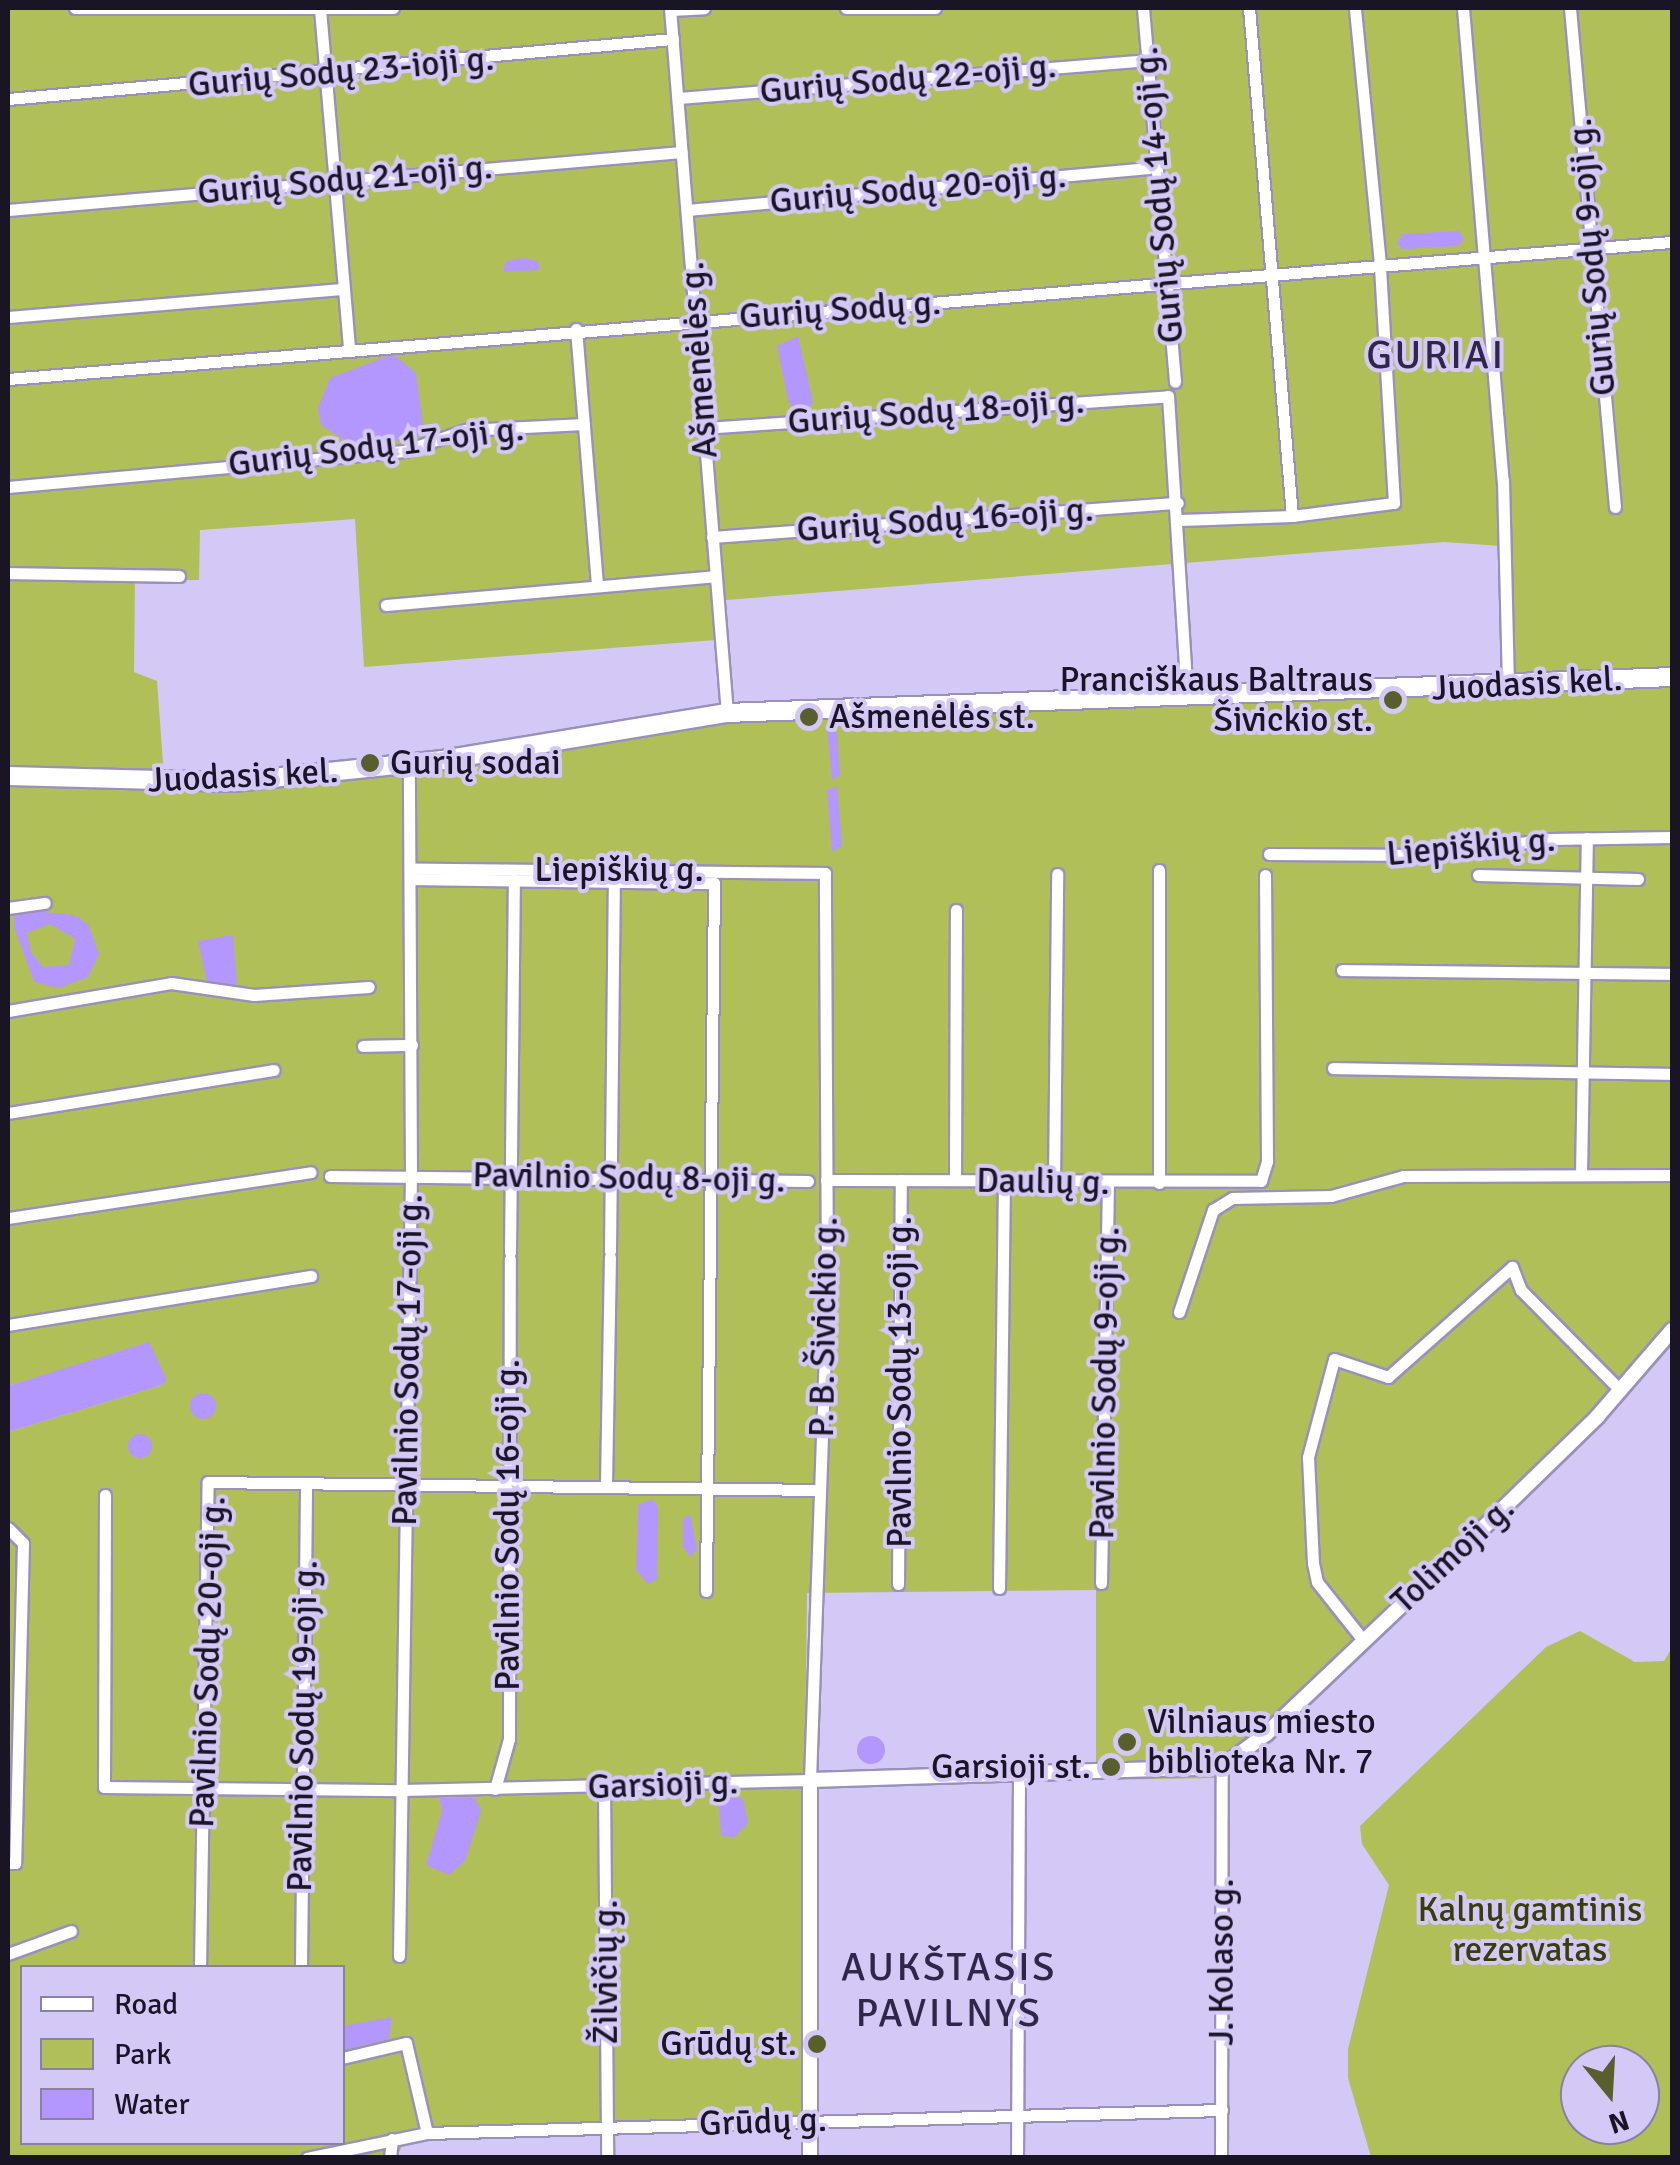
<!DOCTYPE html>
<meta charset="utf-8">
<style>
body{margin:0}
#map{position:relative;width:1680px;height:2165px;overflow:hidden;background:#d3c8f6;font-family:Signika,sans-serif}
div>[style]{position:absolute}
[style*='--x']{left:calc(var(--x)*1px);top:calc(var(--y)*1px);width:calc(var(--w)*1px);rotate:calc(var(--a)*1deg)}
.green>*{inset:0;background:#b1bf59}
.water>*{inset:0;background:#b396fe}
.round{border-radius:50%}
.roads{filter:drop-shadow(2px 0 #9a90bb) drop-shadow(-2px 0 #9a90bb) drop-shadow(0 2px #9a90bb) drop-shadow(0 -2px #9a90bb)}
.minor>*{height:11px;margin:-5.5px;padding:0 5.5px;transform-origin:5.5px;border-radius:5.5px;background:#fff}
.tertiary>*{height:14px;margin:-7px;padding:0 7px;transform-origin:7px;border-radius:7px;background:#fff}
.primary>*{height:18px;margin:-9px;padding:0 9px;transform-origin:9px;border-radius:9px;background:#fff}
.dots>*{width:28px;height:28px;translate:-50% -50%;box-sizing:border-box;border:5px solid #d3c8f6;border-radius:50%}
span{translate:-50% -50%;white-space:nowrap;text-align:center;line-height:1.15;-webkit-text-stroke:8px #d3c8f6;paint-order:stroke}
.street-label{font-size:35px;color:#191525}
.poi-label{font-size:35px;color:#191525}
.right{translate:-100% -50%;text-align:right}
.left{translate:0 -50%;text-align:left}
.park-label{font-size:35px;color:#383e0a}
.quarter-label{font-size:40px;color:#30264a;letter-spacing:2.5px}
.frame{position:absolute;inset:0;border:10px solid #191525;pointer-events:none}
.legend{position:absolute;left:20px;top:1965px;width:325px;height:180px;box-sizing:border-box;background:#d3c8f6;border:2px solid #8980a2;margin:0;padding:12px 18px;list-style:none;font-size:30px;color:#191525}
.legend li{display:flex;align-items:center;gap:20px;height:50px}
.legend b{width:50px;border:2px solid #8980a2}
.north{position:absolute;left:1560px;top:2045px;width:100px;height:100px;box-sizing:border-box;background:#d3c8f6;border:2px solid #8980a2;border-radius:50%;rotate:162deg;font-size:28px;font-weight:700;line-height:40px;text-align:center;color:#191525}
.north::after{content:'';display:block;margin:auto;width:35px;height:45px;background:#585f2d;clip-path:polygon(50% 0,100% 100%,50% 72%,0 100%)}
</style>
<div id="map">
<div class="green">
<div style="clip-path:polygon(8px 8px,1672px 8px,1672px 671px,1504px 678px,1501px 546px,1444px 542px,714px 601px,716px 640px,364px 667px,355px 519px,200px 530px,199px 580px,135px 580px,134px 672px,157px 681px,164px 777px,8px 770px)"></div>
<div style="clip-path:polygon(evenodd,1672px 682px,1672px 1343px,1588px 1438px,1240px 1770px,1215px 1778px,1096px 1780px,1096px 1590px,807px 1593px,801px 2126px,428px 2140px,402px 2146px,396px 2158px,8px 2158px,8px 1432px,162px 1385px,100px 1359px,8px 1386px,8px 784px,211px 791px,399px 775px,695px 721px,1672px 682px,22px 1968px,342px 1968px,342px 2142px,22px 2142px,22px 1968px)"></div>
<div style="clip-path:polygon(evenodd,1580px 1631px,1635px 1662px,1664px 1661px,1672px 1648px,1672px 2157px,1371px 2157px,1348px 2078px,1348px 2049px,1389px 1885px,1362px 1844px,1360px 1826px,1546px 1647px,1580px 1631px,1580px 2065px,1640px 2065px,1640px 2125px,1580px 2125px,1580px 2065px)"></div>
</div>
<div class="water">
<div style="clip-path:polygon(1459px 231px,1464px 239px,1458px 246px,1402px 249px,1397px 244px,1402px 234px)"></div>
<div style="clip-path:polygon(523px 258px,538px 261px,540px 270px,503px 272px,506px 261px)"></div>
<div style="clip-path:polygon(798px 336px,813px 402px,806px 412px,789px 404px,777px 346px)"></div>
<div style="clip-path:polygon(393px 354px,416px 373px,424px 433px,411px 440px,347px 442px,321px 425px,318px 409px,330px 378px)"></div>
<div style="clip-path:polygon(836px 725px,840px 776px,832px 780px,827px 727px)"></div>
<div style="clip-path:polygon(837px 786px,842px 846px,832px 852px,827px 790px)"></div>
<div style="clip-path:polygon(evenodd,24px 910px,74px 915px,88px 924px,99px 954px,88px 977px,59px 988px,34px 982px,14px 927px,14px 914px,24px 910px,50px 924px,75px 939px,69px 965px,43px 967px,31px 952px,27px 933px,50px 924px)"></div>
<div style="clip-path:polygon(233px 935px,237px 985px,207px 982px,198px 941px)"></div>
<div style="clip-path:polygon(149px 1342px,167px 1380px,162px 1385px,8px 1432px,8px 1386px)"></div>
<div class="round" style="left:190px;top:1393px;width:26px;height:26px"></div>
<div class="round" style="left:128px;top:1434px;width:24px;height:24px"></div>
<div style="clip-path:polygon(652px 1499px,658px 1507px,657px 1579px,648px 1584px,636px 1570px,638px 1505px)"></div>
<div style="clip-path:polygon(690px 1514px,697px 1549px,690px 1557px,683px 1547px,683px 1519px)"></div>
<div class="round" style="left:857px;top:1736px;width:28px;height:28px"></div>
<div style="clip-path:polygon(718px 1797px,743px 1798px,748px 1823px,735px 1837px,721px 1836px)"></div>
<div style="clip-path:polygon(439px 1798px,475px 1798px,481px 1811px,465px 1861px,449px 1875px,426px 1865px,442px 1811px)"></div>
<div style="clip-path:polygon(392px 2017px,389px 2039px,343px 2050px,343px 2026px)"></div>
</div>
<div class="roads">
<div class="minor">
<div style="--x:75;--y:8;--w:318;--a:0"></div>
<div style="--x:670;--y:8;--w:707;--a:85.38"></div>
<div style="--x:846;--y:8;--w:89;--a:0"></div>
<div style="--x:1143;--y:8;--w:375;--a:85.1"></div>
<div style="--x:1249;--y:8;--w:510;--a:85.16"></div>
<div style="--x:1463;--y:8;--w:474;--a:85.2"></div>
<div style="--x:1503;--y:480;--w:205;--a:88.6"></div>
<div style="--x:1570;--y:8;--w:501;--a:84.85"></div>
<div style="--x:320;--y:9;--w:341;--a:85.1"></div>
<div style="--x:671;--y:10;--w:33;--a:-3"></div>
<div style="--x:678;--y:98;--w:461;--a:-4.6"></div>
<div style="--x:8;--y:99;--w:668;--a:-5.16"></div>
<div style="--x:8;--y:210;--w:676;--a:-4.92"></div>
<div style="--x:687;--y:210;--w:464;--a:-5.2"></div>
<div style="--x:8;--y:317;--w:335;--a:-4.8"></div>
<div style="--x:576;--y:329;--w:257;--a:85.3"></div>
<div style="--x:8;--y:379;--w:1670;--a:-4.71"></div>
<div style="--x:704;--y:428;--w:465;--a:-3.9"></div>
<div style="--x:1168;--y:396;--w:302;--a:86.4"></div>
<div style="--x:8;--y:487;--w:398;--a:-5.2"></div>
<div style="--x:404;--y:451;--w:65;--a:-19"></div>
<div style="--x:465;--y:430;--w:119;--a:-2.9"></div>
<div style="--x:1179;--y:520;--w:113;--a:-2"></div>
<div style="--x:1292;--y:516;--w:103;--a:-7.3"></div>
<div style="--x:1394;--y:503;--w:239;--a:-93.4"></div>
<div style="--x:1380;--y:264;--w:257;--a:-95.6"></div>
<div style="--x:712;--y:537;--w:467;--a:-4.2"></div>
<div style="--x:8;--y:573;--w:171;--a:1"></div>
<div style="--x:386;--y:605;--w:330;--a:-5"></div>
<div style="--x:1269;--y:854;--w:159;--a:0.4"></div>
<div style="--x:1428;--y:855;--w:123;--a:-7.5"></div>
<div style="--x:1550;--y:839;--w:122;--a:-0.9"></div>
<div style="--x:1159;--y:870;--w:313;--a:90"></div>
<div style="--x:1478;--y:875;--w:160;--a:1.4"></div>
<div style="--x:412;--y:879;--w:302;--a:0.8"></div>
<div style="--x:714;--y:883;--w:708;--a:90.65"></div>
<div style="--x:8;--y:908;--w:37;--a:-8"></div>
<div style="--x:1342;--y:970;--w:330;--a:0.7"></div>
<div style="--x:8;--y:1011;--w:165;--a:-9.7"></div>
<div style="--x:171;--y:983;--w:84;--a:8.2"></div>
<div style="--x:254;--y:995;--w:115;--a:-4"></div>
<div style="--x:363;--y:1046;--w:49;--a:-1.2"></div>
<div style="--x:1333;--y:1068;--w:339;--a:1"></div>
<div style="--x:8;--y:1113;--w:269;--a:-9.2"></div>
<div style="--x:1581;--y:1175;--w:337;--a:-89"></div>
<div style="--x:330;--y:1176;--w:478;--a:0.6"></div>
<div style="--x:826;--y:1180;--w:435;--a:0.1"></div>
<div style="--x:1261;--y:1181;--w:21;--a:-73"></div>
<div style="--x:1267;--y:1161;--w:286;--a:-90.4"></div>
<div style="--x:955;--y:1180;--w:270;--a:-89.8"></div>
<div style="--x:1054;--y:1182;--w:308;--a:-89.4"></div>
<div style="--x:8;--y:1218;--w:306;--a:-8.6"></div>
<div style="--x:610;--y:1251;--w:370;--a:-89.4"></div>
<div style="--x:510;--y:1252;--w:372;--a:-89.4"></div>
<div style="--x:1179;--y:1312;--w:108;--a:-71.6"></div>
<div style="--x:1213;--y:1210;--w:22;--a:-32"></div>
<div style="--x:1232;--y:1198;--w:99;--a:-1.2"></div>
<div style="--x:1331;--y:1196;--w:75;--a:-15.5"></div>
<div style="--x:1403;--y:1176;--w:269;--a:-0.2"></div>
<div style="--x:8;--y:1325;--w:307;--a:-9.2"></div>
<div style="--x:606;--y:1484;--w:227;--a:-89"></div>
<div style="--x:105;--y:1495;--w:292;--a:90.2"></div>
<div style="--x:104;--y:1787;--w:299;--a:0.6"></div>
<div style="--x:403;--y:1790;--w:407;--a:-1.4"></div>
<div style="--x:810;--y:1780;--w:498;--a:-88"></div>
<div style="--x:827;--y:1282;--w:409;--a:-90.3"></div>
<div style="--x:825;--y:873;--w:413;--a:-179.4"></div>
<div style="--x:8;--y:1528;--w:21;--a:45"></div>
<div style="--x:23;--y:1543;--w:320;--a:91.4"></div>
<div style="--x:15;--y:1863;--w:7;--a:180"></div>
<div style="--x:1101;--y:1583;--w:401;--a:-89"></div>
<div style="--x:898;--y:1584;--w:404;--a:-89.6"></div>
<div style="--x:999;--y:1588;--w:407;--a:-89.3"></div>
<div style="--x:1363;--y:1640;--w:74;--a:-128.4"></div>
<div style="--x:1317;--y:1582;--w:19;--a:-102"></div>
<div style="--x:1313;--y:1563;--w:106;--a:-92.7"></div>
<div style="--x:1308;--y:1457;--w:101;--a:-75.1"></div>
<div style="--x:1334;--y:1359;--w:57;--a:18.4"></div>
<div style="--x:1388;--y:1377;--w:166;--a:-41.6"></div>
<div style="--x:1512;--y:1267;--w:25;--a:69"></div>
<div style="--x:1521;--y:1290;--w:141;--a:45.3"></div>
<div style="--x:604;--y:1787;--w:371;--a:89.5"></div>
<div style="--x:495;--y:1789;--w:52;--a:-74.4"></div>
<div style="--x:509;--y:1739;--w:480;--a:-89.9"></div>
<div style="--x:8;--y:1954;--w:67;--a:-20.1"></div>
<div style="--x:399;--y:1956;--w:781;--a:-89.12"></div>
<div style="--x:411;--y:1175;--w:411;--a:-90.3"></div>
<div style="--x:200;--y:1968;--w:486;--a:-89.1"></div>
<div style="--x:208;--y:1482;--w:612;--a:0.75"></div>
<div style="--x:301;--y:1968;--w:484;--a:-89.4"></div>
<div style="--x:342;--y:2058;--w:66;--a:-13.2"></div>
<div style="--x:406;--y:2043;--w:92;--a:76.9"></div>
<div style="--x:307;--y:2158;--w:123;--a:-11.8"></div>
<div style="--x:427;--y:2133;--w:795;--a:-1.66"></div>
<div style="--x:390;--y:2158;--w:19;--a:-84"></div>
<div style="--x:1017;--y:2158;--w:385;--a:-89.7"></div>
<div style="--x:1221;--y:2158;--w:391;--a:-89.9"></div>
</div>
<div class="tertiary">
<div style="--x:810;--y:2158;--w:378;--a:-90"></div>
<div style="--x:810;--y:1780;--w:412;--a:-1.8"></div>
<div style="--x:1222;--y:1767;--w:55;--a:-36.9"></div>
<div style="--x:1266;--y:1734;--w:301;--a:-43.5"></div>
<div style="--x:1484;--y:1527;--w:158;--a:-44.2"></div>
<div style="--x:1597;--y:1417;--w:115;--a:-49.2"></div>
</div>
<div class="primary">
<div style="--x:8;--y:776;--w:226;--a:1.5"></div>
<div style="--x:234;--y:782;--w:210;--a:-6"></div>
<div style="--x:443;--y:760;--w:288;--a:-9.4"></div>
<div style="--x:727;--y:713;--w:946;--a:-2.18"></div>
</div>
</div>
<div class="dots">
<div style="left:1393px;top:700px;background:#585f2d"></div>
<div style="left:809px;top:717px;background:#585f2d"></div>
<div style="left:370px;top:763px;background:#585f2d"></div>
<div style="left:1127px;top:1742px;background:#585f2d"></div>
<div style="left:1111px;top:1767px;background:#585f2d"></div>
<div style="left:817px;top:2044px;background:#585f2d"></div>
</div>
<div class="street-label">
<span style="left:341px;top:72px;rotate:-5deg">Gurių Sodų 23-ioji g.</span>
<span style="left:908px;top:79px;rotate:-5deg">Gurių Sodų 22-oji g.</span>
<span style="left:345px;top:180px;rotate:-5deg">Gurių Sodų 21-oji g.</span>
<span style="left:918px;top:189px;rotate:-5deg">Gurių Sodų 20-oji g.</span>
<span style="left:1159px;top:195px;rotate:-95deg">Gurių Sodų 14-oji g.</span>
<span style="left:1592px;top:257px;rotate:-95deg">Gurių Sodų 9-oji g.</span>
<span style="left:840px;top:310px;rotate:-4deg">Gurių Sodų g.</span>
<span style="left:699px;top:360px;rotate:-94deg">Ašmenėlės g.</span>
<span style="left:936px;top:412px;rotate:-4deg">Gurių Sodų 18-oji g.</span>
<span style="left:376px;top:447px;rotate:-7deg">Gurių Sodų 17-oji g.</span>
<span style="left:945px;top:520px;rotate:-4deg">Gurių Sodų 16-oji g.</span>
<span style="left:1527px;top:684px;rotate:-3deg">Juodasis kel.</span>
<span style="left:243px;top:776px;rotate:-3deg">Juodasis kel.</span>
<span style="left:1471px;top:847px;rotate:-5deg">Liepiškių g.</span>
<span style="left:619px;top:870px">Liepiškių g.</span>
<span style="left:629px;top:1178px;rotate:1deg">Pavilnio Sodų 8-oji g.</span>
<span style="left:1043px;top:1182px;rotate:1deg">Daulių g.</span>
<span style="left:824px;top:1327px;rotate:-89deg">P. B. Šivickio g.</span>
<span style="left:408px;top:1360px;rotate:-89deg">Pavilnio Sodų 17-oji g.</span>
<span style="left:900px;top:1382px;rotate:-90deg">Pavilnio Sodų 13-oji g.</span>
<span style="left:1105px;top:1383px;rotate:-89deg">Pavilnio Sodų 9-oji g.</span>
<span style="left:508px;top:1525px;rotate:-90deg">Pavilnio Sodų 16-oji g.</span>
<span style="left:1453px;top:1555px;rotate:-43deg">Tolimoji g.</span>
<span style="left:208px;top:1662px;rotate:-88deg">Pavilnio Sodų 20-oji g.</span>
<span style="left:303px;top:1726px;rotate:-89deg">Pavilnio Sodų 19-oji g.</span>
<span style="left:663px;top:1785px;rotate:-2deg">Garsioji g.</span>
<span style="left:1222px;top:1962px;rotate:-90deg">J. Kolaso g.</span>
<span style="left:606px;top:1972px;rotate:-90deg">Žilvičių g.</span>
<span style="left:763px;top:2122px;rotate:-2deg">Grūdų g.</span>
</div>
<div class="poi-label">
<span class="right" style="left:1373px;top:700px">Pranciškaus Baltraus<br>Šivickio st.</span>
<span class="left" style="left:829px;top:717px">Ašmenėlės st.</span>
<span class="left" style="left:390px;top:763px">Gurių sodai</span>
<span class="left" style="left:1147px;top:1742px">Vilniaus miesto<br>biblioteka Nr. 7</span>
<span class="right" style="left:1091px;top:1767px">Garsioji st.</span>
<span class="right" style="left:797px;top:2044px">Grūdų st.</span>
</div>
<div class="park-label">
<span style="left:1530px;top:1930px">Kalnų gamtinis<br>rezervatas</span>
</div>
<div class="quarter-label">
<span style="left:1436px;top:355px">GURIAI</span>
<span style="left:949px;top:1990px">AUKŠTASIS<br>PAVILNYS</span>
</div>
<div class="frame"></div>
<ul class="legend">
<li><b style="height:12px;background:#fff"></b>Road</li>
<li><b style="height:28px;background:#b1bf59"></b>Park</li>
<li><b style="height:28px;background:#b396fe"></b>Water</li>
</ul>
<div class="north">N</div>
</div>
